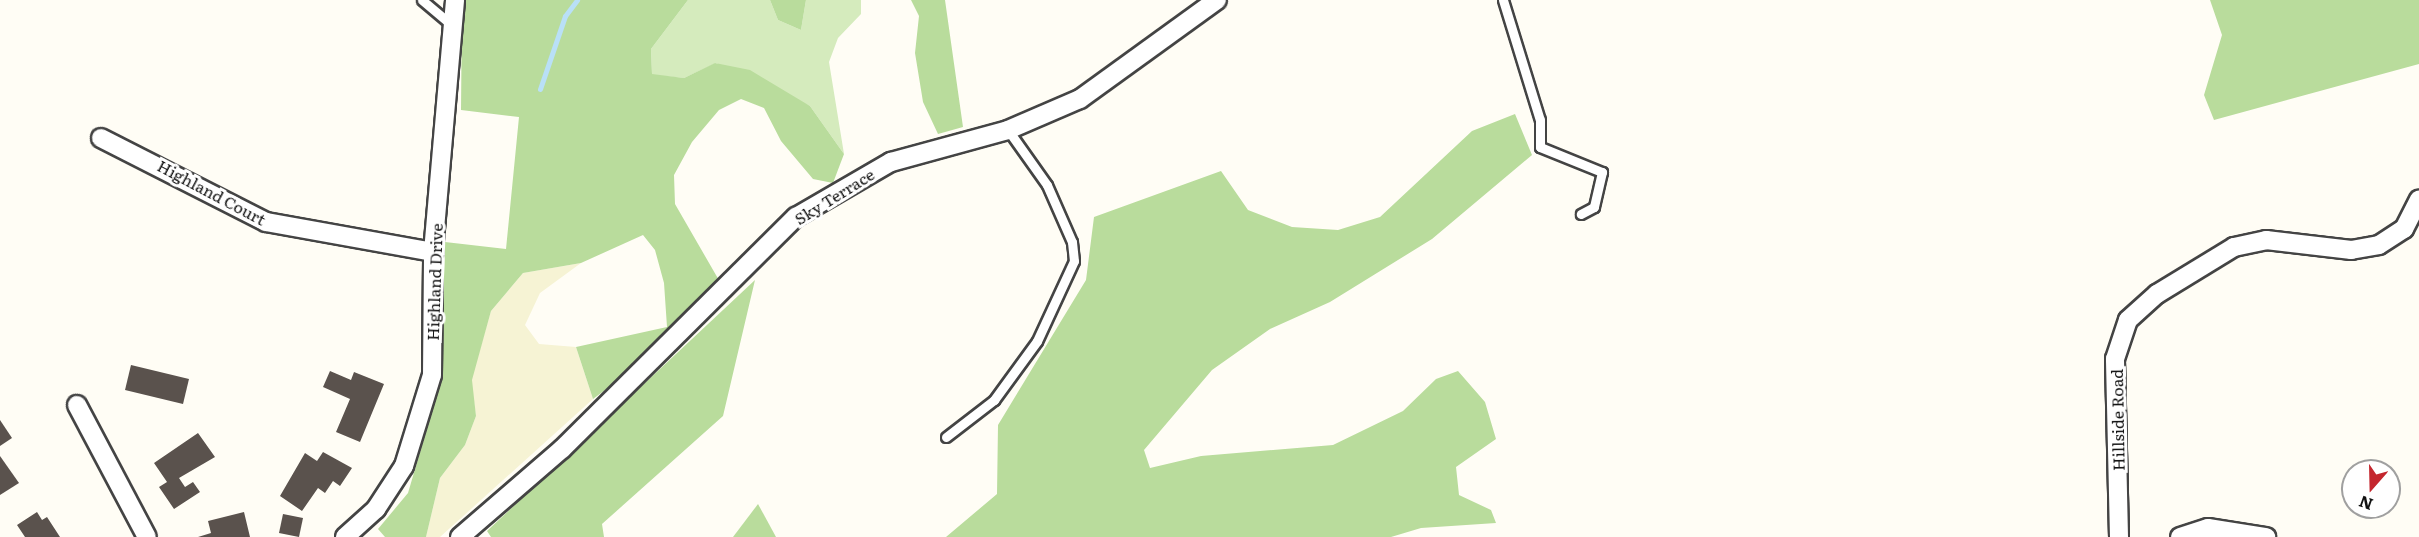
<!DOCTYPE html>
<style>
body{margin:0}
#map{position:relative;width:2419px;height:537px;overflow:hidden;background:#fffdf5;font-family:Literata,serif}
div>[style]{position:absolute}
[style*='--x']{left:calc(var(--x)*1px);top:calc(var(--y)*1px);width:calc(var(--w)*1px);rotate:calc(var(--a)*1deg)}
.farmland>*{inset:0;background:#f6f3d4}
.green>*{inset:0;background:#d5ebbd}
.forest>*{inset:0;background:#b9dc9c}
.stream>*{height:5px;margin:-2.5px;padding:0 2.5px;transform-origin:2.5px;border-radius:2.5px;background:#b9e0f7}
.building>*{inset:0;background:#5a524d}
.roads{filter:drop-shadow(2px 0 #444) drop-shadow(-2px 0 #444) drop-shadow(0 2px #444) drop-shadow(0 -2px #444)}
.service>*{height:9px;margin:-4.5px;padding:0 4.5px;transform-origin:4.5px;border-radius:4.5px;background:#fff}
.minor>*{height:18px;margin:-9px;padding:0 9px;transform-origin:9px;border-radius:9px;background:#fff}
span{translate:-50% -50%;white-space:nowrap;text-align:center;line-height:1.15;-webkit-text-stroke:6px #fff;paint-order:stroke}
.street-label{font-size:16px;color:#111}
.north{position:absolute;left:2341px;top:459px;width:60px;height:60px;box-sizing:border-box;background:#fff;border:2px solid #a0a0a0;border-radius:50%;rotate:200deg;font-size:16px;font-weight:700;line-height:24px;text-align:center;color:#111}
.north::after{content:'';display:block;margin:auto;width:21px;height:27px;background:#c4262e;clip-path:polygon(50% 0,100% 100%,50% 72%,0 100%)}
</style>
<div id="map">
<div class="farmland">
<div style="clip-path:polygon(581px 263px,540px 293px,525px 325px,539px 344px,576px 347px,593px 399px,440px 537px,426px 537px,440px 478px,465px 445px,476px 416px,471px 380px,491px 311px,523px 273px)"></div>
</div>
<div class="green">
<div style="clip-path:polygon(688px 0,770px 0,778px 20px,801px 30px,806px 0,861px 0,861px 14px,838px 38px,829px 62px,844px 154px,810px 106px,716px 63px,684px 78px,652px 75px,651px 49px)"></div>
</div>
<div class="forest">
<div style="clip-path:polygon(462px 0,688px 0,651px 49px,652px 74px,684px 78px,715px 63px,750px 70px,810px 106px,844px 154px,833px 183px,813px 179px,781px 141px,764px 108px,741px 99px,719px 110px,692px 142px,674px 175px,675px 204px,720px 282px,648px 358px,593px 399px,576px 347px,667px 327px,664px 283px,655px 250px,643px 235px,581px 263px,523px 273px,491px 311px,472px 380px,476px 416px,465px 445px,440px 478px,426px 537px,385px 537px,378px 529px,408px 493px,441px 381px,445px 242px,506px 249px,519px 117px,461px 110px)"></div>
<div style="clip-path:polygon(770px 0,806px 0,801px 30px,778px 20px)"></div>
<div style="clip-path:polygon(911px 0,945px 0,963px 127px,938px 134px,923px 102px,915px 53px,919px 16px)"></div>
<div style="clip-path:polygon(2210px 0,2419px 0,2419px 64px,2214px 120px,2204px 95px,2222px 35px)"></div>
<div style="clip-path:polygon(1515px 114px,1532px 155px,1432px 239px,1330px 302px,1270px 329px,1212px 370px,1144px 450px,1150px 468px,1201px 456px,1333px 445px,1403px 411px,1436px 379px,1458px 371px,1485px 402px,1496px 439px,1456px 467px,1459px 495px,1491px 510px,1496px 523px,1421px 528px,1391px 537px,946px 537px,997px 494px,998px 425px,1086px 280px,1094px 217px,1221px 171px,1248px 210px,1292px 227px,1338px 230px,1380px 217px,1472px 131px)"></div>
<div style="clip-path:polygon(755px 280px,723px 416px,602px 524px,604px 537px,491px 537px,487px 531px)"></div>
<div style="clip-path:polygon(758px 504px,776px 537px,733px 537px)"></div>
</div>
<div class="stream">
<div style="--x:540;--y:89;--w:77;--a:-71.1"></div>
<div style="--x:565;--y:16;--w:20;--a:-53"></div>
</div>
<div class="building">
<div style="clip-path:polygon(131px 365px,189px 379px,183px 404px,125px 390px)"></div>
<div style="clip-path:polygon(330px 371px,351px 380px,354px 372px,384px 384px,360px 442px,336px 432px,350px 399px,323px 387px)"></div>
<div style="clip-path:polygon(0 420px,12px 438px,0 446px)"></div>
<div style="clip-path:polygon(198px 433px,215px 457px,179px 478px,185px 487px,193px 482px,200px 492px,174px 509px,159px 487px,167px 482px,154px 463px)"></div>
<div style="clip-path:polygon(323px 452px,352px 468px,340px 486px,333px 481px,325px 493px,318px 488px,302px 511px,280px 496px,305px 453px,317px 461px)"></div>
<div style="clip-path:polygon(0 456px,19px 483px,0 495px)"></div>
<div style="clip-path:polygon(37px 512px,42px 520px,47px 517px,60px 537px,25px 537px,17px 525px)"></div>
<div style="clip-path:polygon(244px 512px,250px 537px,198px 537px,211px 533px,208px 521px)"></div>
<div style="clip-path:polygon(283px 514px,303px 518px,299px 537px,279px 533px)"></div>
</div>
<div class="roads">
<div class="service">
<div style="--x:422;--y:0;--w:39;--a:40"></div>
<div style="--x:1503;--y:0;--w:126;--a:72.9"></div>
<div style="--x:1540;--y:120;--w:27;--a:90"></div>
<div style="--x:1540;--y:147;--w:67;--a:22"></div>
<div style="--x:1602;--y:172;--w:36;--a:103"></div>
<div style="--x:1594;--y:207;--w:15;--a:152"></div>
<div style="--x:946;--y:437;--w:61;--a:-37.6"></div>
<div style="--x:994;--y:400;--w:73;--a:-53.9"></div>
<div style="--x:1037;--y:341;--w:88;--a:-65.2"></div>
<div style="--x:1074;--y:261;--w:19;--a:-96"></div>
<div style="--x:1072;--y:242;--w:62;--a:-113.7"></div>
<div style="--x:1047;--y:185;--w:67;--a:-125.3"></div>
</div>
<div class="minor">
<div style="--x:101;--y:138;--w:185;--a:27"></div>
<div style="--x:266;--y:222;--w:170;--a:10.2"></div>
<div style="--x:77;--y:405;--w:149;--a:62.1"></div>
<div style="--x:345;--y:537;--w:42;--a:-42.1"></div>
<div style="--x:376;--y:509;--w:51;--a:-56.9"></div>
<div style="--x:404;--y:466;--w:95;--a:-72.9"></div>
<div style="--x:432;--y:375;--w:123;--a:-89.5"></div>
<div style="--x:433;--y:252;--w:253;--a:-85"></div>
<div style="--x:460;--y:537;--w:135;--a:-40.8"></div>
<div style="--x:562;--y:449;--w:330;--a:-44.8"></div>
<div style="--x:796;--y:217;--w:110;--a:-30.1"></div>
<div style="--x:891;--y:162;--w:121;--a:-15.3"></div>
<div style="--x:1008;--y:130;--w:78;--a:-23.3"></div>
<div style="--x:1080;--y:99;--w:169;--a:-35.9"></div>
<div style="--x:2119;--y:537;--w:178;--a:-91.3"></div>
<div style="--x:2115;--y:359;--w:41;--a:-71.6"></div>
<div style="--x:2128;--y:320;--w:39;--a:-42"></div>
<div style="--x:2157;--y:294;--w:90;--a:-31.4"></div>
<div style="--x:2234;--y:247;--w:33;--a:-12"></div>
<div style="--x:2266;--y:240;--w:86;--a:6.7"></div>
<div style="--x:2351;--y:250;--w:28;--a:-10"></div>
<div style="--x:2379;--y:245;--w:30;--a:-33"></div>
<div style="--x:2404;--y:229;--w:33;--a:-63"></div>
<div style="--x:2180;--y:537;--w:29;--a:-18"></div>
<div style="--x:2208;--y:528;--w:59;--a:8.8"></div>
</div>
</div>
<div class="street-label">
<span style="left:212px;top:192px;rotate:28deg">Highland Court</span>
<span style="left:834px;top:196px;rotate:-32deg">Sky Terrace</span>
<span style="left:434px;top:282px;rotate:-88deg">Highland Drive</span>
<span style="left:2117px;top:420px;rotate:-91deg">Hillside Road</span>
</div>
<div class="north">N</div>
</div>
